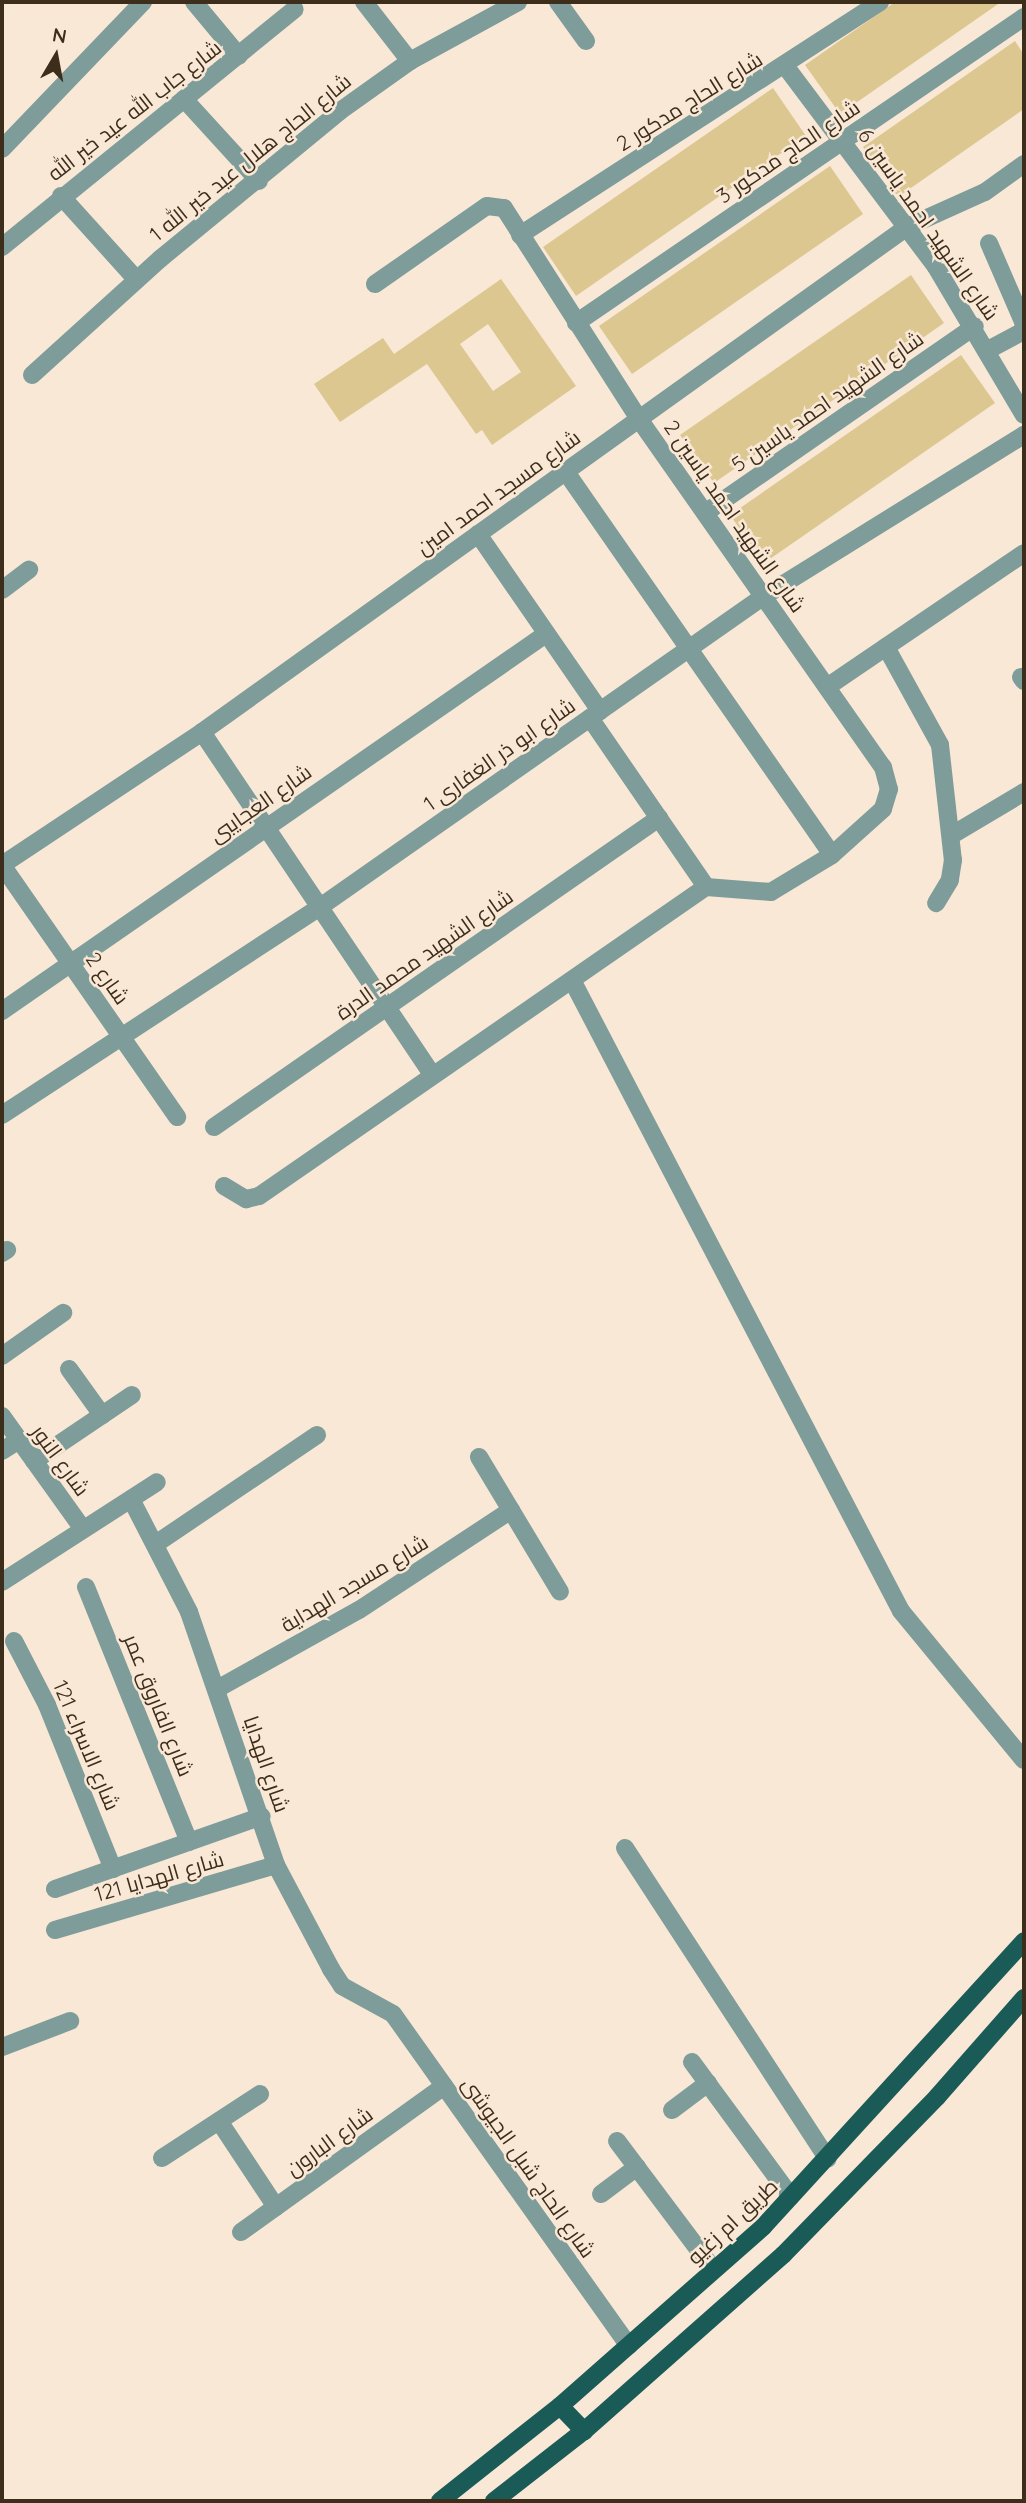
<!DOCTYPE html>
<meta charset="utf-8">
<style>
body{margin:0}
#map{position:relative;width:1026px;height:2503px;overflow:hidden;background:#f9e8d6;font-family:Quicksand,Cairo,sans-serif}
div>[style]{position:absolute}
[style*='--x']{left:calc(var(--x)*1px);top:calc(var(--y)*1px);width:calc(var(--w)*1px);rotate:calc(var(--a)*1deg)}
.building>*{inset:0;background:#dcc791}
.minor>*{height:18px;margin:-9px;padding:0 9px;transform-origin:9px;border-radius:9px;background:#7e9c9a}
.major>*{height:18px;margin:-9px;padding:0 9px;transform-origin:9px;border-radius:9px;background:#1b5b57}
span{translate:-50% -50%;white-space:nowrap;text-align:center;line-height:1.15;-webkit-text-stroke:5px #f9e8d6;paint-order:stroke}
.street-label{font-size:21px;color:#3d2d1b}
.frame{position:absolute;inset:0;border:4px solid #3d2d1b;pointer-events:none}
.north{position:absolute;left:21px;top:21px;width:70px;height:70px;-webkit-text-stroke:5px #f9e8d6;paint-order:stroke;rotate:10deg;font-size:19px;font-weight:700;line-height:28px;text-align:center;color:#3d2d1b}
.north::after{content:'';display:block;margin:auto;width:24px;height:32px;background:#3d2d1b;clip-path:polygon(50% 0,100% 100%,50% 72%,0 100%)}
</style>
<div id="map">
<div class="building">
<div style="clip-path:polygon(895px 2px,1001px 2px,840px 114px,805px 65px)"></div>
<div style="clip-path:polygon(1015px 41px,1024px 55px,1024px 109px,898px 197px,863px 147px)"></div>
<div style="clip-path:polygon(773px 88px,806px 136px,576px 296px,543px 247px)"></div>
<div style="clip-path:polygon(830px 166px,863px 214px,632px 374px,599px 326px)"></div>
<div style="clip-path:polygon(911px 275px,944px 323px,714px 483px,680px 435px)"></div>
<div style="clip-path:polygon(evenodd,501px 279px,576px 386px,492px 445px,482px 430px,476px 434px,427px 364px,340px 422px,314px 384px,383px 338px,394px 354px,501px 279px,488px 324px,521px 372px,493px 391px,460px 344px,488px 324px)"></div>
<div style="clip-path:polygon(961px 355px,995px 403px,764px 563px,730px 515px)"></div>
</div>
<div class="minor">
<div style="--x:194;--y:2;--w:70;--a:50.2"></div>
<div style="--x:364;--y:2;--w:75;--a:52.1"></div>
<div style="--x:558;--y:2;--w:48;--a:54.3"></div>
<div style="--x:786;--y:67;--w:250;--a:53.1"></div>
<div style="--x:936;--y:267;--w:172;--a:59.3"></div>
<div style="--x:184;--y:99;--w:111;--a:47.6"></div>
<div style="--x:2;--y:149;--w:204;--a:-46.2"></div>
<div style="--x:61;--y:196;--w:113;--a:47.9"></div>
<div style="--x:520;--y:235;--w:429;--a:-32.9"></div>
<div style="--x:2;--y:247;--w:377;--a:-39.1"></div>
<div style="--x:375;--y:284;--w:136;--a:-34.9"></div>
<div style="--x:487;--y:206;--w:17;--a:7"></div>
<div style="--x:504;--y:208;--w:250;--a:57.4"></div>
<div style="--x:639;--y:419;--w:425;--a:55"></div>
<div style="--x:883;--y:767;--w:23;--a:75"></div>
<div style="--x:889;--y:789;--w:21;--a:107"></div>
<div style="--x:883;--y:809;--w:69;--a:138"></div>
<div style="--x:832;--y:855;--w:71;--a:148.8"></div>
<div style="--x:771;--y:892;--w:65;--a:-175.6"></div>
<div style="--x:576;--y:323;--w:543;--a:-34.33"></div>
<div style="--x:988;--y:350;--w:40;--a:-28"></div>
<div style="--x:1023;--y:331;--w:7;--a:-82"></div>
<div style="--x:1024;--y:324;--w:88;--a:-113.4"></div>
<div style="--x:32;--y:375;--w:173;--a:-42.2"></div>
<div style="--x:160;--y:259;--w:233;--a:-39.4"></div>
<div style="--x:340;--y:111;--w:86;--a:-35.5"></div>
<div style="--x:410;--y:61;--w:123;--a:-28.6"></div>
<div style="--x:566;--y:472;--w:466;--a:55.2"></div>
<div style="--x:705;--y:513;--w:328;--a:-34.7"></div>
<div style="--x:478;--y:534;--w:215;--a:55.4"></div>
<div style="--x:2;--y:590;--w:34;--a:-37"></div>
<div style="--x:886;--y:647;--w:112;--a:61.1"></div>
<div style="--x:940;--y:745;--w:116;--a:83.6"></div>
<div style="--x:953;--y:860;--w:20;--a:99"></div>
<div style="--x:950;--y:880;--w:27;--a:121"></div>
<div style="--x:1021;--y:677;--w:5;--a:53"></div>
<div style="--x:827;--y:687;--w:238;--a:-34.2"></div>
<div style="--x:590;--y:718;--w:205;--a:55.5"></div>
<div style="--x:202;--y:732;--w:412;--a:56.1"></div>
<div style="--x:952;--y:835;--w:84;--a:-30.8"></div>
<div style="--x:2;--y:865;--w:240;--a:-33.6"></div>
<div style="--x:202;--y:732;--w:867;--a:-35.61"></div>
<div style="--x:907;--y:227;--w:85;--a:-24.2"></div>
<div style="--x:985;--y:192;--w:48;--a:-35.7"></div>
<div style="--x:2;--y:865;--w:307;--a:55.2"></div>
<div style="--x:573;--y:982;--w:709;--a:62.46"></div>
<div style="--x:901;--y:1611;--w:193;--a:50.5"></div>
<div style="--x:2;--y:1011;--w:662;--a:-34.72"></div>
<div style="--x:2;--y:1115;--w:380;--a:-33.2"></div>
<div style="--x:320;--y:907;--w:542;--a:-35.01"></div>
<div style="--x:764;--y:596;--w:306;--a:-31.8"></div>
<div style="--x:214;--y:1127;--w:542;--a:-34.78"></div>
<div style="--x:224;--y:1186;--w:26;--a:31"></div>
<div style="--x:246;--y:1199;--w:13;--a:-13"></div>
<div style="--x:259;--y:1196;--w:543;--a:-34.66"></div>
<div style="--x:2;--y:1253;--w:6;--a:-31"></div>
<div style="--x:2;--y:1356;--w:75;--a:-35.2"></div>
<div style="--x:69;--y:1369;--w:57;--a:54.3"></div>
<div style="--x:2;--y:1416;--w:139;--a:54.4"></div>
<div style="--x:2;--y:1451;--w:20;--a:-33"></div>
<div style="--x:479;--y:1457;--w:157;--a:59"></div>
<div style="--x:34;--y:1461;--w:118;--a:-34"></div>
<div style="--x:131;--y:1499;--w:127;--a:62.8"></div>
<div style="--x:189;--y:1612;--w:268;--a:71"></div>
<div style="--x:276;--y:1865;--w:118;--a:62.1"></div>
<div style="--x:331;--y:1969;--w:20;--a:57"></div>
<div style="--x:342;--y:1986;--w:58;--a:28.8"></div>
<div style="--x:393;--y:2014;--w:407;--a:54.6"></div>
<div style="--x:157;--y:1543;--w:193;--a:-34"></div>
<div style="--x:2;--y:1582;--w:184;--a:-32.8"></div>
<div style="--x:86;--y:1587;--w:275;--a:68"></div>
<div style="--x:14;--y:1641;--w:72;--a:62.7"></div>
<div style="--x:47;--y:1705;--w:177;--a:68.1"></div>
<div style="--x:217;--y:1689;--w:162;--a:-29.1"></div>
<div style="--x:359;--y:1610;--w:182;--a:-33.3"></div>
<div style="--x:625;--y:1848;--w:371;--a:56.9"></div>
<div style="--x:55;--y:1889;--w:219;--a:-19.4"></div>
<div style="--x:55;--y:1930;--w:230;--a:-16.4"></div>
<div style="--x:2;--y:2047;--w:73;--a:-20.9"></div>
<div style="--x:692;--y:2062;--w:167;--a:53.7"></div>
<div style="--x:672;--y:2110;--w:45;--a:-36.9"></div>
<div style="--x:219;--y:2121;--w:103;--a:56.5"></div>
<div style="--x:617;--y:2141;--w:161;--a:53.1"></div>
<div style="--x:162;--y:2158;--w:117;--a:-33.1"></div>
<div style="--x:601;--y:2194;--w:45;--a:-36.9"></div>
<div style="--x:241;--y:2232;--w:250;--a:-35.7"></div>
</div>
<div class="major">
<div style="--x:560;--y:2406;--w:35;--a:46"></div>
<div style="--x:440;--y:2501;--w:153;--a:-38.4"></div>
<div style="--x:560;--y:2406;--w:271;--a:-41.4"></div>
<div style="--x:763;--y:2227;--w:387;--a:-47.6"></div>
<div style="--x:494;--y:2501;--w:114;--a:-37.9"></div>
<div style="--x:584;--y:2431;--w:266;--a:-41.5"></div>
<div style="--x:783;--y:2255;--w:221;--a:-45.7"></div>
<div style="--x:937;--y:2097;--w:132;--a:-48.7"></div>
</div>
<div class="street-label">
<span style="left:689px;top:101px;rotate:-32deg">شارع الحاج مدكور 2</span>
<span style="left:134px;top:110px;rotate:-38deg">شارع جاب الله عيد خير الله</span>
<span style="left:788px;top:151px;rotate:-34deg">شارع الحاج مدكور 3</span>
<span style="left:250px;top:157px;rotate:-39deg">شارع الحاج هلال عيد خير الله 1</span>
<span style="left:929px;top:224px;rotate:55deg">شارع الشهيد احمد ياسين 6</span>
<span style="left:827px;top:401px;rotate:-35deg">شارع الشهيد احمد ياسين 5</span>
<span style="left:498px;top:492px;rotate:-36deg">شارع مسجد احمد امين</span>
<span style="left:735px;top:516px;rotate:55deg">شارع الشهيد احمد ياسين 2</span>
<span style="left:499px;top:754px;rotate:-35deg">شارع ابو ذر الغفارى 1</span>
<span style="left:260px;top:803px;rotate:-35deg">شارع العجايبى</span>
<span style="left:424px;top:954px;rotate:-35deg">شارع الشهيد محمد الدرة</span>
<span style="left:108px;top:978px;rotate:55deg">شارع 2</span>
<span style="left:61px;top:1460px;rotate:54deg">شارع النور</span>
<span style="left:354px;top:1583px;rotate:-31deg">شارع مسجد الهداية</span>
<span style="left:159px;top:1705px;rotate:68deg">شارع الفاروق عمر</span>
<span style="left:87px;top:1745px;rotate:67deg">شارع الاسراء 121</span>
<span style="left:267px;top:1764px;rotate:71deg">شارع الهدايا</span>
<span style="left:159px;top:1876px;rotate:-16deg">شارع الهدايا 121</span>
<span style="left:329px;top:2141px;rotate:-36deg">شارع البارون</span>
<span style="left:529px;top:2167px;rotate:55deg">شارع الحاج شبل الجيوشى</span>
<span style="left:732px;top:2221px;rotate:-43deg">طريق ام زغيو</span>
</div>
<div class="frame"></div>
<div class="north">N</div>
</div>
